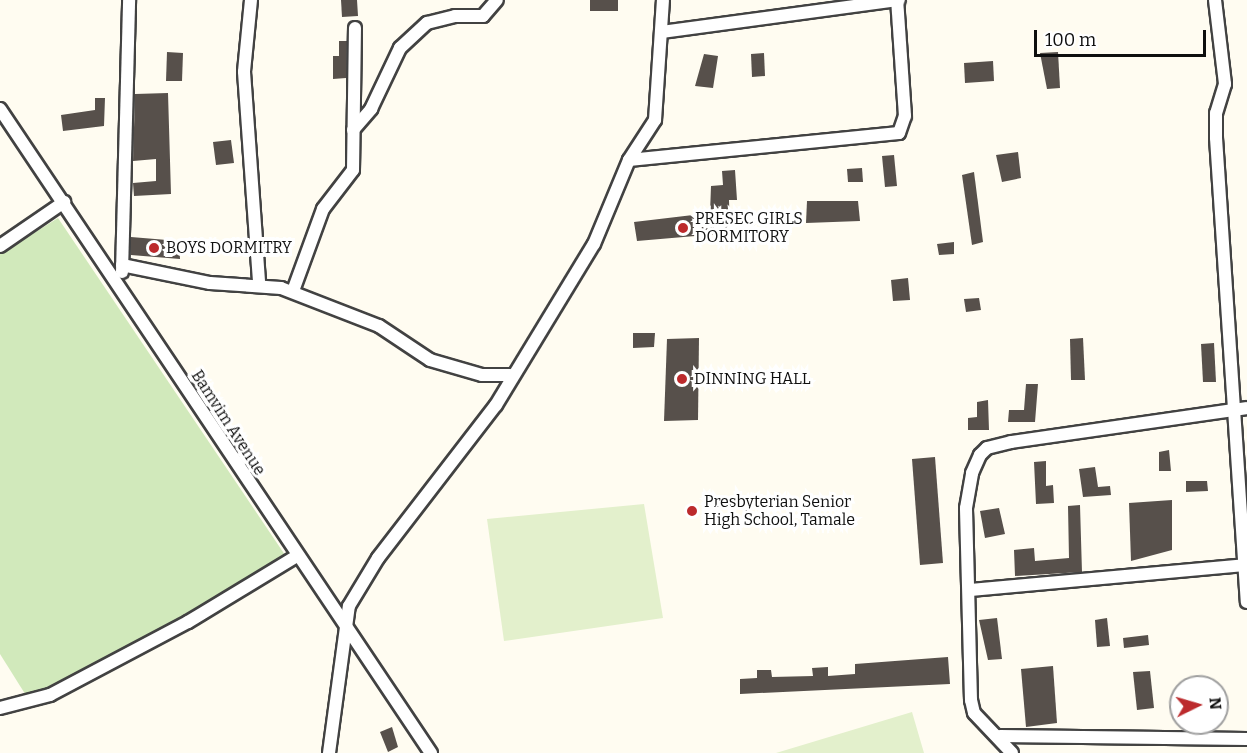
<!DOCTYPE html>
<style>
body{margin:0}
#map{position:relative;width:1247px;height:753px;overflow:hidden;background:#fffcf1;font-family:Bitter,serif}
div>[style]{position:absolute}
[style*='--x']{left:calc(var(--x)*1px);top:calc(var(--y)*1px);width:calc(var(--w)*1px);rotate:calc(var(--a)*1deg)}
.green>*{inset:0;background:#d1e9bb}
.pitch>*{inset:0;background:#e3f0cc}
.building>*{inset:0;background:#57504b}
.roads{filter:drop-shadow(2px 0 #424242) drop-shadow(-2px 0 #424242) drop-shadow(0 2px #424242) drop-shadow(0 -2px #424242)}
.minor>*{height:12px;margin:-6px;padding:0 6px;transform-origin:6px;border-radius:6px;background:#fff}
.dots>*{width:16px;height:16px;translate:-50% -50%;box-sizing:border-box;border:3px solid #fff;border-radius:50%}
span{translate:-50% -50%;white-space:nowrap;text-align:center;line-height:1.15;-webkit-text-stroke:6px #fff;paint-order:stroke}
.poi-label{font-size:16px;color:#0f0f0f}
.left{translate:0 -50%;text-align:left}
.street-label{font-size:16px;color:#0f0f0f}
.north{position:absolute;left:1169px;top:675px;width:60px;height:60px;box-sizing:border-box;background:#fff;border:2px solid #9f9f9f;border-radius:50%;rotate:85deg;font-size:16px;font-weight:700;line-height:24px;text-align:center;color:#0f0f0f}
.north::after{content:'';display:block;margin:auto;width:21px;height:27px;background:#bc2a2c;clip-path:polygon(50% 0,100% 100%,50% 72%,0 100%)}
.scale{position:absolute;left:1034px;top:30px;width:172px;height:27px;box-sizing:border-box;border:3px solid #0f0f0f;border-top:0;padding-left:8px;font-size:18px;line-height:21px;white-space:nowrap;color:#0f0f0f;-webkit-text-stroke:4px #fff;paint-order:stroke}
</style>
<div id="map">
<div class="green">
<div style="clip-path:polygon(58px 218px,285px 555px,163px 630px,27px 697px,0 654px,0 254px)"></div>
</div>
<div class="pitch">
<div style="clip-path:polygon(644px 504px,663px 618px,504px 641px,487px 519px)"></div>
<div style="clip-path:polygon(912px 712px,924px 753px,776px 753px)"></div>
</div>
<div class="building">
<div style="clip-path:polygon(341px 0,357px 0,358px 16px,342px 17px)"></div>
<div style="clip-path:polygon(590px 0,618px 0,618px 11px,590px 11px)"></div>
<div style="clip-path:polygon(339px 41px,347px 41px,346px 78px,333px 79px,333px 56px,339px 56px)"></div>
<div style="clip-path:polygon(167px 52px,183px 53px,182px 81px,166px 81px)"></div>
<div style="clip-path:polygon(1058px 52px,1060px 88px,1047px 89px,1040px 53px)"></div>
<div style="clip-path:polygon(764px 53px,765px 76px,752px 77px,751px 54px)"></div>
<div style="clip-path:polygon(704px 54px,718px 56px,713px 88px,695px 86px)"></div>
<div style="clip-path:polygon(993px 61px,994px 81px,965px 83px,964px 63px)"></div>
<div style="clip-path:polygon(168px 93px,171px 194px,134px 196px,133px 183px,156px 181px,156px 159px,133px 161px,135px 94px)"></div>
<div style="clip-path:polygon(95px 98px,105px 98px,104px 126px,63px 131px,61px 115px,95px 110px)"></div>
<div style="clip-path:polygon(231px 140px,234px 163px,216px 165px,213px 142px)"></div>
<div style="clip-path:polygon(1018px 152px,1021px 178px,1002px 182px,996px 155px)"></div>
<div style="clip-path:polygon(894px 155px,897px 186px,885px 187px,882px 156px)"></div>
<div style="clip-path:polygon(862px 168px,863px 182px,848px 182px,847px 169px)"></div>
<div style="clip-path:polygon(735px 170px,737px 200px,729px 200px,730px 233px,637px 241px,634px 222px,710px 213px,711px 186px,723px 185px,722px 171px)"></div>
<div style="clip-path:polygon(974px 172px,983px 242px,972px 245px,962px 175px)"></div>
<div style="clip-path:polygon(807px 201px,858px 201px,860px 221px,806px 223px)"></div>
<div style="clip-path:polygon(131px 237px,179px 241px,180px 259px,131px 255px)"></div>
<div style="clip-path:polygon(954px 242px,954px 254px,939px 255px,937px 244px)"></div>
<div style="clip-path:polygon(908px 278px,910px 300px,893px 301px,891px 280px)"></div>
<div style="clip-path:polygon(979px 298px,981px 310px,966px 312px,964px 299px)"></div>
<div style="clip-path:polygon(633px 333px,655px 333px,654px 347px,633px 348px)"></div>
<div style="clip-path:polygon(699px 338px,698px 420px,664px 421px,667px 339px)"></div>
<div style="clip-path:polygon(1083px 338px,1085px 380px,1071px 380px,1070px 339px)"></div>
<div style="clip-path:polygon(1214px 343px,1216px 382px,1203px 382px,1201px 344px)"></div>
<div style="clip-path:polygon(1026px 384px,1038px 384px,1035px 422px,1008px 422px,1009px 410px,1024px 410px)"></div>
<div style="clip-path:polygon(988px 400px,989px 430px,968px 430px,968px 418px,977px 417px,977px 402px)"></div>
<div style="clip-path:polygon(1169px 450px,1171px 471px,1159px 471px,1159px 452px)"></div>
<div style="clip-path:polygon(935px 457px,943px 563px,920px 565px,912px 459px)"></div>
<div style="clip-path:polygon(1046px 461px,1046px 486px,1053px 485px,1054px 503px,1036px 504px,1034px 462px)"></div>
<div style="clip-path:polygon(1095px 467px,1098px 487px,1110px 486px,1111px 495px,1083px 497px,1079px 469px)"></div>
<div style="clip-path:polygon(1186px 481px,1207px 481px,1208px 491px,1186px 492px)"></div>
<div style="clip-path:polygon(1172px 500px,1172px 550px,1131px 561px,1129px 503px)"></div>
<div style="clip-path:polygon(1080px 505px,1082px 572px,1015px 576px,1014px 550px,1034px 548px,1035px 561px,1069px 558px,1068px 506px)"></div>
<div style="clip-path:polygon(999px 508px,1005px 534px,985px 538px,980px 511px)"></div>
<div style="clip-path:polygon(997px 618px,1002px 659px,988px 660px,979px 620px)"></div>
<div style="clip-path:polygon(1107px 618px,1110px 646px,1097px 647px,1095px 620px)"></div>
<div style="clip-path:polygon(1148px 635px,1149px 645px,1124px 648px,1123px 638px)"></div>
<div style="clip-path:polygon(948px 657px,950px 684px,740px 694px,740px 679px,757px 678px,757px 670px,771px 670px,772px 677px,813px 676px,812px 668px,828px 667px,828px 676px,855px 674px,855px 664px)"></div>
<div style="clip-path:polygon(1053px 666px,1057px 723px,1026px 727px,1021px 669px)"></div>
<div style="clip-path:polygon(1150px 671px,1154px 708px,1137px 710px,1133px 672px)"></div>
<div style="clip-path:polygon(392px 727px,398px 747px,388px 752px,380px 732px)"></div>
</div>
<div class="roads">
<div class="minor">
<div style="--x:251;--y:0;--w:72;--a:95.6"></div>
<div style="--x:244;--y:72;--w:212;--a:85.9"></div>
<div style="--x:1215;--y:0;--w:85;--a:83.2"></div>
<div style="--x:1225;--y:84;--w:30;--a:107"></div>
<div style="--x:1216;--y:113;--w:25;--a:90"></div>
<div style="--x:1216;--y:138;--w:465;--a:86.2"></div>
<div style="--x:662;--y:32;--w:239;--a:-7.7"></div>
<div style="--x:0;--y:109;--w:775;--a:56.21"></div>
<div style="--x:353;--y:130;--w:28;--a:-49"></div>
<div style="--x:371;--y:109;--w:68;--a:-64.6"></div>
<div style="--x:400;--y:48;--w:37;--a:-43"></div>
<div style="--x:427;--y:23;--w:29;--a:-14"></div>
<div style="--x:455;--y:16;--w:28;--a:0"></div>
<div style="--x:483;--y:16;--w:21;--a:-49"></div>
<div style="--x:629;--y:160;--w:271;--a:-5.7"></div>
<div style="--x:899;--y:133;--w:18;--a:-71"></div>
<div style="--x:905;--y:116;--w:116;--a:-93.9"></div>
<div style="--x:0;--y:246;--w:78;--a:-34.5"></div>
<div style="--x:122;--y:265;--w:90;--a:11.6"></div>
<div style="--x:210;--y:283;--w:71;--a:4"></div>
<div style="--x:281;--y:288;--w:105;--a:21.2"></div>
<div style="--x:379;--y:326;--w:61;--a:33.7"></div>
<div style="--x:430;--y:360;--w:54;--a:16.1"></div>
<div style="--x:482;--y:375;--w:28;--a:0"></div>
<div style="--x:122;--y:272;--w:272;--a:-88.5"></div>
<div style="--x:293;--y:291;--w:87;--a:-69.9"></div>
<div style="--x:323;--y:209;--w:49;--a:-52.4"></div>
<div style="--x:353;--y:170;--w:142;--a:-89.2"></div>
<div style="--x:971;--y:590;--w:274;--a:-5.2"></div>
<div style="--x:0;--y:708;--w:52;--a:-14.6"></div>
<div style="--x:50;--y:695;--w:156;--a:-27.9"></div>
<div style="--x:188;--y:622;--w:127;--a:-31.2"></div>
<div style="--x:1000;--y:736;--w:247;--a:0.7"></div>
<div style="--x:329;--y:753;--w:148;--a:-82.3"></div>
<div style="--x:349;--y:606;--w:56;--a:-58.9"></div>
<div style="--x:378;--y:558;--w:193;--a:-52.4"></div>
<div style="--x:496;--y:405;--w:188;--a:-58.7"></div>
<div style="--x:594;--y:244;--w:91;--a:-67.4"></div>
<div style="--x:629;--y:160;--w:48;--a:-57"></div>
<div style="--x:655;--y:120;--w:120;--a:-86.2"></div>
<div style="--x:1012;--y:753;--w:55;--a:-133.5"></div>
<div style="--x:974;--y:713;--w:13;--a:-103"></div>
<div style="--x:971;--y:700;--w:192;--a:-91.5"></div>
<div style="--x:966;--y:508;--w:36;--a:-80"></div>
<div style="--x:972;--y:473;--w:20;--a:-66"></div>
<div style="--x:980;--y:455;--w:10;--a:-45"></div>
<div style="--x:987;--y:448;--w:25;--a:-14"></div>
<div style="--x:1011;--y:442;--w:238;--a:-8.2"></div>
</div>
</div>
<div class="dots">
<div style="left:683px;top:228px;background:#bc2a2c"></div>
<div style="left:154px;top:248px;background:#bc2a2c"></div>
<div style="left:682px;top:379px;background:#bc2a2c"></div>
<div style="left:692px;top:511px;background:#bc2a2c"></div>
</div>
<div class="poi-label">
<span class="left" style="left:695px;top:228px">PRESEC GIRLS<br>DORMITORY</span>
<span class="left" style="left:166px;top:248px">BOYS DORMITRY</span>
<span class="left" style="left:694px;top:379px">DINNING HALL</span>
<span class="left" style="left:704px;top:511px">Presbyterian Senior<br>High School, Tamale</span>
</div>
<div class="street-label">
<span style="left:228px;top:423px;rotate:57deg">Bamvim Avenue</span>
</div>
<div class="north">N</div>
<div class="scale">100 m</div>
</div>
